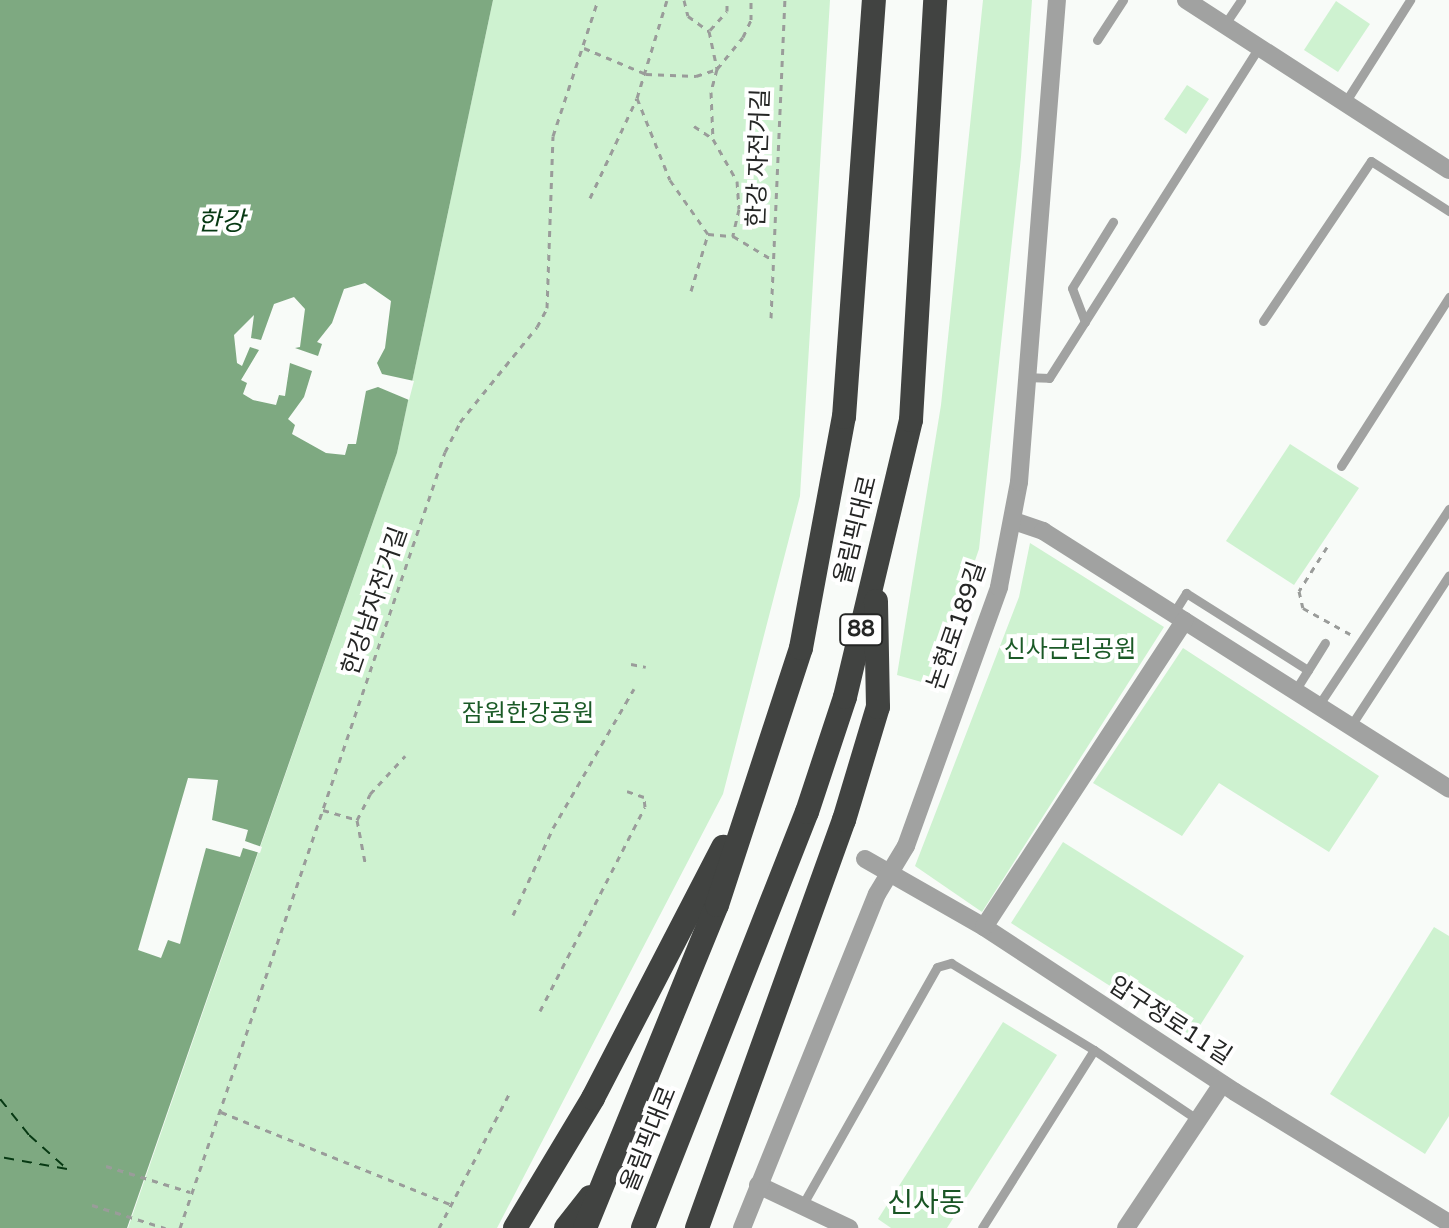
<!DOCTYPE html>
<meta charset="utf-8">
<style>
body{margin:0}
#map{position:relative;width:1449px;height:1228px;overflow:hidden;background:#f8fbf8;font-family:"Varela Round","Noto Sans KR",sans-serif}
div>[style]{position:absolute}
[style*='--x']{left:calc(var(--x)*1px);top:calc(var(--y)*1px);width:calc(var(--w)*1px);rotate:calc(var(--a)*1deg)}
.green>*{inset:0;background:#cef2d0}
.water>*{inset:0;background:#7ea981}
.pier>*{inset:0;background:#f8fbf8}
.ferry>*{height:2px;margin-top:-1px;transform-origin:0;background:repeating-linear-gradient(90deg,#073913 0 10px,transparent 0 18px)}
.path>*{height:3px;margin-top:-1.5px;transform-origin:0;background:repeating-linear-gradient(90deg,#9a9c9a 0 6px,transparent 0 12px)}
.lane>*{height:9px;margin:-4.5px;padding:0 4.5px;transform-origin:4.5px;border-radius:4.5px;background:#a1a2a1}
.street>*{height:18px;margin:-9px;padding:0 9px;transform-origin:9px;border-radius:9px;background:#a1a2a1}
.highway>*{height:24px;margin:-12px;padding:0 12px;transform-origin:12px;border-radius:12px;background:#414341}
span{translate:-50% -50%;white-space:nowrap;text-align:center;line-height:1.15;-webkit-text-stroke:8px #fff;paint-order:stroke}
.shield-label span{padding:2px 6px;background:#fff;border:2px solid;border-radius:6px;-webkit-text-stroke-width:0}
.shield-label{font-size:22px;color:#252625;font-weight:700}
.street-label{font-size:24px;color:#252625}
.park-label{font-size:24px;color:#1b5a27}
.water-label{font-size:26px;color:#073913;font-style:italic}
.quarter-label{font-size:28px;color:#195524}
</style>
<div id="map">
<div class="green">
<div style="clip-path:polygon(493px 0,830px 0,800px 496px,723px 794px,497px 1228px,128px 1228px,397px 453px)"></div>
<div style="clip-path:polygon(983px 0,1032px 0,1021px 157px,979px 549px,932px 685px,897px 675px,941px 405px)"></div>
<div style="clip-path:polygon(1336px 1px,1370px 24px,1338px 72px,1304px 50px)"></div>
<div style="clip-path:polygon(1187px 85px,1209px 99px,1186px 134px,1164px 119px)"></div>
<div style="clip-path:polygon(1290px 444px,1359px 488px,1294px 585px,1226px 541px)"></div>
<div style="clip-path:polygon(1030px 543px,1164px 627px,982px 912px,915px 866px,1019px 597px)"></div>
<div style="clip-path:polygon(1183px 648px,1379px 776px,1329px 852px,1219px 783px,1182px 836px,1093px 783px)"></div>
<div style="clip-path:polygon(1063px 842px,1244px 956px,1192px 1038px,1011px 923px)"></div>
<div style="clip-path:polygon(1434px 927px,1449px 936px,1449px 1116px,1425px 1154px,1330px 1094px)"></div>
<div style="clip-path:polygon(1003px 1022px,1057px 1055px,947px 1228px,891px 1228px,878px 1219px)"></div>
</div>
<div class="water">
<div style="clip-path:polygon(0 0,493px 0,397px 453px,127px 1228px,0 1228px)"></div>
</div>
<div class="pier">
<div style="clip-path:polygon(365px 283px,391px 301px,385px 348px,377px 363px,382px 374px,414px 381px,409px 400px,378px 387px,366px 391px,356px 444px,348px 444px,345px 455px,326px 453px,292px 434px,295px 425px,288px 419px,304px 397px,312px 371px,290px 363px,285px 396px,279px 395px,276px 405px,253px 400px,243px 394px,247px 383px,241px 380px,259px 350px,250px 347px,242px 366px,237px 363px,234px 335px,254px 315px,251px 338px,261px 340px,274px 304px,294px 297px,305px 309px,300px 347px,295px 348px,318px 356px,322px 344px,317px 342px,332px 323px,344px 289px)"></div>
<div style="clip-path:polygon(188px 778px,218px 780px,212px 820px,248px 830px,245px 841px,262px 847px,260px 853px,243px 848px,240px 857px,206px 848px,180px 944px,168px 940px,161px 958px,138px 950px)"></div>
</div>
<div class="ferry">
<div style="--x:0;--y:1099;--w:46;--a:51.1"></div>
<div style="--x:29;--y:1135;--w:51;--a:41.8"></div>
<div style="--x:67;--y:1169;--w:68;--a:-169.8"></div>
</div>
<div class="path">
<div style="--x:684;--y:0;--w:16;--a:76"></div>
<div style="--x:688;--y:16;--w:26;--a:36"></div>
<div style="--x:709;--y:31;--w:39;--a:78"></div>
<div style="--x:717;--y:69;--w:24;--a:105"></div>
<div style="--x:711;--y:92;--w:47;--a:87.6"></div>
<div style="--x:710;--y:30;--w:25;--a:-48"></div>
<div style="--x:727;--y:11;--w:11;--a:-90"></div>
<div style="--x:584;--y:48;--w:67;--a:22.8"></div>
<div style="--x:646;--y:74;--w:50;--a:2.3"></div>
<div style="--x:696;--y:76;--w:22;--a:-18"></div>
<div style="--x:717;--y:69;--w:41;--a:-50.9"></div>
<div style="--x:743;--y:37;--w:19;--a:-65"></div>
<div style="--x:751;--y:20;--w:20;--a:-90"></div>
<div style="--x:637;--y:98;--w:88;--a:68.1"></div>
<div style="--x:670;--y:180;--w:66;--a:54.9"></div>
<div style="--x:708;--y:234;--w:25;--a:5"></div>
<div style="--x:733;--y:236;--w:47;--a:31"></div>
<div style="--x:694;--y:126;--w:23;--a:34"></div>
<div style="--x:713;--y:139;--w:48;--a:60.3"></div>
<div style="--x:737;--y:181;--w:28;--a:86"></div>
<div style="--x:739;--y:209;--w:28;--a:103"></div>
<div style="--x:590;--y:198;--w:110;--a:-64.8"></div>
<div style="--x:637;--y:98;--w:102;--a:-73"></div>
<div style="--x:691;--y:291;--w:59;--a:-73.4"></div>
<div style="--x:771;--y:318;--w:318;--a:-87.5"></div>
<div style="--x:1327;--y:547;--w:52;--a:122.5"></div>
<div style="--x:1299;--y:591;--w:17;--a:77"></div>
<div style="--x:1303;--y:608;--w:54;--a:29"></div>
<div style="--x:631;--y:664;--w:15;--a:11"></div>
<div style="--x:323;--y:810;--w:35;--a:16"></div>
<div style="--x:357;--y:820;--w:43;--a:79.2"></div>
<div style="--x:357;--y:820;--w:29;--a:-63"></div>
<div style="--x:370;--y:794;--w:52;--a:-47.4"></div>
<div style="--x:513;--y:915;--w:96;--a:-65.3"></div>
<div style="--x:553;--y:828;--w:161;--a:-59.8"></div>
<div style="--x:540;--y:1011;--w:229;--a:-62.8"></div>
<div style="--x:645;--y:807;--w:10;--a:-96"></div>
<div style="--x:644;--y:797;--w:18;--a:-161"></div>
<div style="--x:221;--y:1112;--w:249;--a:21.9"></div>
<div style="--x:106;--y:1166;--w:88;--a:17.2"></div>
<div style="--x:92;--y:1205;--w:77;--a:17.5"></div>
<div style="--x:180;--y:1228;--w:820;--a:-71.15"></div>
<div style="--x:445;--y:452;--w:34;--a:-63"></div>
<div style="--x:460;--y:422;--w:122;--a:-51"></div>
<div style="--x:537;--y:327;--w:21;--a:-62"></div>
<div style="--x:547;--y:308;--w:172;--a:-88"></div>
<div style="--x:553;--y:136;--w:143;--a:-71.7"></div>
<div style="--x:439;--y:1228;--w:153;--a:-62.4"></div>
</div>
<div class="lane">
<div style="--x:1225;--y:24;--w:29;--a:-56"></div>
<div style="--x:1097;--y:40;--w:48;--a:-57"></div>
<div style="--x:1346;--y:101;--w:120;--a:-57.6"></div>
<div style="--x:1263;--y:321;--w:193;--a:-56"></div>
<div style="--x:1371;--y:161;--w:93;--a:32.7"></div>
<div style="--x:1085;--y:322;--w:36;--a:-111"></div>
<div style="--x:1072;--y:288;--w:78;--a:-58.2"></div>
<div style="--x:1024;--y:377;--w:25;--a:2"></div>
<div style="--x:1049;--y:378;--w:392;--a:-57.6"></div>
<div style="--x:1341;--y:466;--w:201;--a:-57.4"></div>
<div style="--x:1173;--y:614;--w:25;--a:-58"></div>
<div style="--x:1186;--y:593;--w:144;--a:32.3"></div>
<div style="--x:1308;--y:670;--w:25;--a:122"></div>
<div style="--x:1308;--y:670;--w:32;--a:-58"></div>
<div style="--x:1318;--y:706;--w:237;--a:-56.4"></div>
<div style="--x:1350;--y:727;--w:181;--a:-56.9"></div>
<div style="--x:1094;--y:1050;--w:125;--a:33.9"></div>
<div style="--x:803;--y:1204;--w:272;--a:-60.5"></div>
<div style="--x:937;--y:967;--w:15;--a:-16"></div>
<div style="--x:951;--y:963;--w:167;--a:31.3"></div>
<div style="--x:1094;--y:1050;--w:210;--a:122.2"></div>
</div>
<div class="street">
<div style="--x:1186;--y:0;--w:313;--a:32.9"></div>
<div style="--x:1014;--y:521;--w:31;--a:19"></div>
<div style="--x:1043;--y:531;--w:481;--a:32.4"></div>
<div style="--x:865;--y:859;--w:137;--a:29.7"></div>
<div style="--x:984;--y:927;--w:300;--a:33.3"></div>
<div style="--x:1235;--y:1092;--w:251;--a:31.5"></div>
<div style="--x:984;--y:927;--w:366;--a:-56.8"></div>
<div style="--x:758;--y:1185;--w:101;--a:25.3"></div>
<div style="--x:742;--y:1228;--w:360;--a:-68"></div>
<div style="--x:877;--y:894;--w:56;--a:-58.9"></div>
<div style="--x:906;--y:846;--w:275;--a:-70.2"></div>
<div style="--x:999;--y:587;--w:107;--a:-79.2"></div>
<div style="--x:1019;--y:482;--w:483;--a:-85.5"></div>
<div style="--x:1126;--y:1228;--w:173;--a:-56.3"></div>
</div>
<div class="highway">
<div style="--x:515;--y:1228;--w:152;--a:-59"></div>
<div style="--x:593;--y:1098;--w:283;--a:-62.6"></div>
<div style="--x:566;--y:1228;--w:39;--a:-52"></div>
<div style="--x:585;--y:1228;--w:349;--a:-67.8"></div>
<div style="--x:717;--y:905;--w:270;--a:-71.9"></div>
<div style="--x:801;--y:648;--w:235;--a:-79.5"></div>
<div style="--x:844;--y:417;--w:418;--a:-85.9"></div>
<div style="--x:643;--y:1228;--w:447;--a:-68.5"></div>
<div style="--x:807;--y:812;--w:121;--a:-71.7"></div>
<div style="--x:845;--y:697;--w:285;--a:-76.6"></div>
<div style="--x:911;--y:420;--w:421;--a:-86.7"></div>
<div style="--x:697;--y:1228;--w:434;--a:-70.2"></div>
<div style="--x:844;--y:820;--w:118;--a:-73.3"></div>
<div style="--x:878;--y:707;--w:106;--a:-91.1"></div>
</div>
<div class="shield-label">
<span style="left:861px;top:630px">88</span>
</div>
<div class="street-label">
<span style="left:759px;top:158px;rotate:-88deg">한강 자전거길</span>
<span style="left:856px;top:530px;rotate:-76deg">올림픽대로</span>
<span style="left:375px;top:601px;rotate:-71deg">한강남자전거길</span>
<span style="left:957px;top:626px;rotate:-71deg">논현로189길</span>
<span style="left:1170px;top:1021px;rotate:33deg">압구정로11길</span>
<span style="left:649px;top:1139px;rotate:-68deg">올림픽대로</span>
</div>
<div class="park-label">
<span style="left:1070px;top:650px">신사근린공원</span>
<span style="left:528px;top:714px">잠원한강공원</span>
</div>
<div class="water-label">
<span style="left:221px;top:222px">한강</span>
</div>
<div class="quarter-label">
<span style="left:926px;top:1203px">신사동</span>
</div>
</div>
